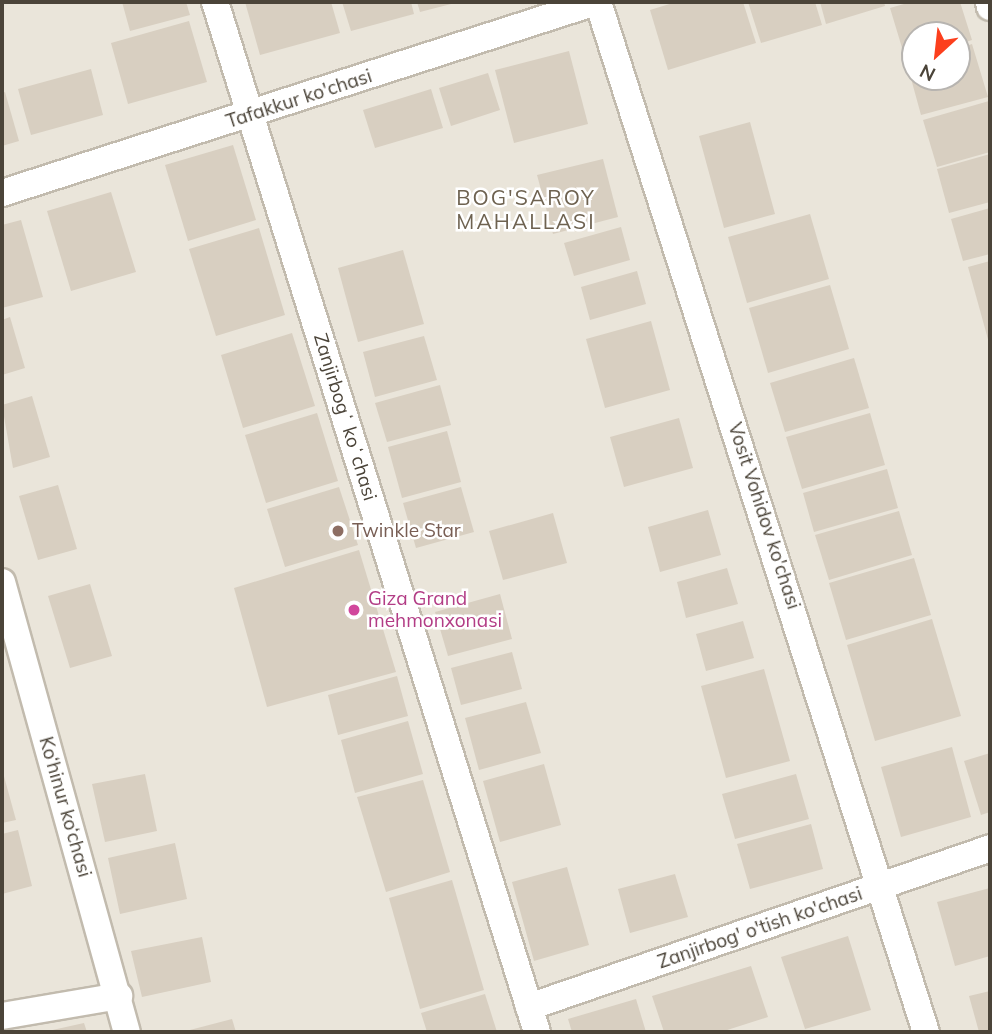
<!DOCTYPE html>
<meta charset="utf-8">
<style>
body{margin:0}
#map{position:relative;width:992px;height:1034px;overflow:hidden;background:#f6f3ec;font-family:Mulish,sans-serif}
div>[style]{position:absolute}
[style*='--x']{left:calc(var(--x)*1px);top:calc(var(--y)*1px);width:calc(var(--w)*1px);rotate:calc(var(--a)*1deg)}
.residential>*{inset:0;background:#eae5da}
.building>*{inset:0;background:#d8cfc1}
.roads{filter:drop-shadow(2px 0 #c2bbae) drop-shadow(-2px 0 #c2bbae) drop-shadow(0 2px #c2bbae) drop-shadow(0 -2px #c2bbae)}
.street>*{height:26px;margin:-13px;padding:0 13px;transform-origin:13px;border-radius:13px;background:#fff}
.dots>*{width:19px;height:19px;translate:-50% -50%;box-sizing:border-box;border:4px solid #fff;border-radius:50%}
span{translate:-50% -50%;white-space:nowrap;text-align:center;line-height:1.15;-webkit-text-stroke:5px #fff;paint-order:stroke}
.street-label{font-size:19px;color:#4b4439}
.education-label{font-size:19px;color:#785e54}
.left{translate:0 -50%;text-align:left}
.hotel-label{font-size:19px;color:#b23c85}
.neighbourhood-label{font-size:21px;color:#6e6250;letter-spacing:2px}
.frame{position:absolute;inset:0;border:4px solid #4b4439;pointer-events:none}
.north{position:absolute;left:901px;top:21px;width:70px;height:70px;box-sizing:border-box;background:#fff;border:2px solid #b7b4b0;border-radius:50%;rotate:207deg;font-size:19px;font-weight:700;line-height:28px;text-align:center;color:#4b4439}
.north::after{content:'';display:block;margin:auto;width:24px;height:32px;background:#fc3f1d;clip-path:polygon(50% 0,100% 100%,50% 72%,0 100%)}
</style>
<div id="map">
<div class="residential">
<div style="clip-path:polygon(evenodd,2px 2px,990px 2px,990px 1032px,2px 1032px,2px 2px,915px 35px,957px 35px,957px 77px,915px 77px,915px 35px)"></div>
</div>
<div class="building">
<div style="clip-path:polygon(122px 2px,186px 2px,190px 15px,130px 31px)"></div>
<div style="clip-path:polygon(245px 2px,331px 2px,340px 33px,260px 55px)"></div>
<div style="clip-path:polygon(342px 2px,411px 2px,414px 14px,351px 31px)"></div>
<div style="clip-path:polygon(417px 2px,455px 2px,455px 3px,420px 12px)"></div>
<div style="clip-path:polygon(676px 2px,743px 2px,756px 43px,668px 70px,650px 10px)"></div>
<div style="clip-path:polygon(748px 2px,815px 2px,822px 25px,761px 43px)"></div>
<div style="clip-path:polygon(820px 2px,884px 2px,885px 6px,826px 24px)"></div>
<div style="clip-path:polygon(911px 2px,960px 2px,972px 40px,957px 45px,957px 35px,915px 35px,915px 58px,906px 61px,890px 8px)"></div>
<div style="clip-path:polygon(189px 21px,207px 82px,128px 104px,111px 43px)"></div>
<div style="clip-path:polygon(972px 44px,988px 97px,921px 115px,907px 64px,915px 61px,915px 77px,957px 77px,957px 49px)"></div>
<div style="clip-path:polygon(569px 51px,588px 124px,514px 143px,495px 70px)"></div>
<div style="clip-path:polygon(91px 69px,103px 115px,31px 135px,18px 89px)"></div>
<div style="clip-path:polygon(488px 73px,500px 110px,451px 126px,439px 88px)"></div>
<div style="clip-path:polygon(431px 89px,443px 128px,375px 148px,363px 110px)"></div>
<div style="clip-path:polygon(5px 92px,19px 141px,2px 146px,2px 93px)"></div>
<div style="clip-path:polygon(989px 101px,990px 152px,937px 167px,923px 120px)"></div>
<div style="clip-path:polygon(750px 122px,775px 214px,724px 228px,699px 136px)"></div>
<div style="clip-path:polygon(233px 145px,256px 220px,188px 241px,165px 165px)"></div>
<div style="clip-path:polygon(990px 154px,990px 202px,949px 213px,937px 169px)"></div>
<div style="clip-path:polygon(603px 159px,618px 217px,553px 234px,537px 175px)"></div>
<div style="clip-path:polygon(111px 192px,136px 272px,71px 291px,47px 211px)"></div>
<div style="clip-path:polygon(990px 208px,990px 254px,963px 261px,951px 219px)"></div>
<div style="clip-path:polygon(810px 214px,829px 279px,747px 303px,728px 237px)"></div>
<div style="clip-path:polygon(21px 220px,43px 297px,2px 308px,2px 225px)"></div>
<div style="clip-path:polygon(621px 227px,630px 260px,574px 276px,564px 243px)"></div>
<div style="clip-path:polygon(259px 228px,285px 315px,216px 336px,189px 249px)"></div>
<div style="clip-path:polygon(403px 250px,424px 324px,358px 342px,338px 268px)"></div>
<div style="clip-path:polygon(990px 261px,990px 343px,989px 343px,968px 267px)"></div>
<div style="clip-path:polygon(637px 271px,646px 304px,590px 320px,581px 287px)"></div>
<div style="clip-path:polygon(830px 285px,849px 349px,768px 373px,749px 308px)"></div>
<div style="clip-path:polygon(10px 317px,25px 368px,2px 375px,2px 320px)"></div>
<div style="clip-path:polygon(651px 321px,670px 390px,605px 408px,586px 339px)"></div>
<div style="clip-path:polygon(292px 333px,315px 406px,243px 428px,221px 355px)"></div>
<div style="clip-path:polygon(424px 336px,437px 380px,375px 397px,363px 352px)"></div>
<div style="clip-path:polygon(854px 358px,869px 408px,785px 432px,770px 383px)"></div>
<div style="clip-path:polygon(440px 385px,451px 425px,387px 442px,375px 403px)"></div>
<div style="clip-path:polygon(32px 396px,50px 457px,13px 468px,2px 405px)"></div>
<div style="clip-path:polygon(317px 413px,338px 481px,266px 503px,245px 435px)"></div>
<div style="clip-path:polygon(870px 413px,885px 465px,802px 489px,786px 437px)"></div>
<div style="clip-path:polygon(679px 418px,693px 468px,624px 487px,610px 437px)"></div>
<div style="clip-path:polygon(447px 431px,461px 482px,402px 498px,388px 447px)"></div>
<div style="clip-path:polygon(887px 469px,898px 508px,814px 532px,803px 493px)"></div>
<div style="clip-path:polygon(58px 485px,77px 549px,38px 560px,19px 496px)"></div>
<div style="clip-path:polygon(339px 487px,358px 545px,285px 567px,267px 509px)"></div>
<div style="clip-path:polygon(461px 487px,474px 532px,416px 548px,403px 503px)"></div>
<div style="clip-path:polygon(708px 510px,721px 555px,660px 572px,648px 527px)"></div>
<div style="clip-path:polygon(899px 511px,912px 555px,829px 580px,815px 535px)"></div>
<div style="clip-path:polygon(553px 513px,567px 563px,503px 580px,489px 531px)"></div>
<div style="clip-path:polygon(359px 550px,396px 672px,267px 707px,234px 588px)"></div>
<div style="clip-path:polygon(914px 558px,931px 615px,846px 640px,829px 583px)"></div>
<div style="clip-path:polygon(727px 568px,738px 604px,686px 618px,677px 582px)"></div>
<div style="clip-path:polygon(90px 584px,112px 656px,70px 668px,48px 596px)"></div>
<div style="clip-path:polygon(500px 594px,512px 639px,448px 656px,435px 612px)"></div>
<div style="clip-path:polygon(932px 619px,961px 716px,875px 741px,847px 645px)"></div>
<div style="clip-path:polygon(743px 621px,754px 658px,706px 671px,696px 634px)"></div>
<div style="clip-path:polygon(512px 652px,522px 689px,461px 705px,451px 668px)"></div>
<div style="clip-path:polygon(764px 669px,790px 761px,726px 778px,701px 686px)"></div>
<div style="clip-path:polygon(397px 676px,408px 716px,338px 735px,328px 695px)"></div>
<div style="clip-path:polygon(526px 702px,541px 753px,479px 770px,465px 718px)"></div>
<div style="clip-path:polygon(408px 721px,423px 774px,355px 793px,341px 740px)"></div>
<div style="clip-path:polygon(952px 747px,971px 817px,901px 837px,881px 767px)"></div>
<div style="clip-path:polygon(990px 753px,990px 812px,981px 815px,964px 761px)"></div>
<div style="clip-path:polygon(544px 764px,561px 825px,500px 842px,483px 781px)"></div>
<div style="clip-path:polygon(2px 769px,16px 820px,2px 823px)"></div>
<div style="clip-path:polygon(145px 774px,157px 831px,105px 842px,92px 784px)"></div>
<div style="clip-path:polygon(796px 774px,809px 819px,735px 839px,722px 794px)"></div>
<div style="clip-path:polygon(423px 780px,450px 872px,386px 892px,357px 797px)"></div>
<div style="clip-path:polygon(811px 824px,823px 869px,750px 889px,737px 844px)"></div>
<div style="clip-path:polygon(18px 830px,32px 886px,2px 894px,2px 834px)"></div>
<div style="clip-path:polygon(175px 843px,187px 899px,120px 914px,108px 858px)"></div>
<div style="clip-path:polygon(567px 867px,589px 945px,534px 961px,512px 882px)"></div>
<div style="clip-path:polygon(675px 874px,688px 917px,630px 933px,618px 889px)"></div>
<div style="clip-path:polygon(452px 880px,484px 990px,420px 1009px,389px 898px)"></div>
<div style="clip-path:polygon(990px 888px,990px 956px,955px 966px,937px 902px)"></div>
<div style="clip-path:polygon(848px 936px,871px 1010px,805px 1029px,781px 957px)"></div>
<div style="clip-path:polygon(202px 937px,211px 982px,142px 997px,131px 951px)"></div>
<div style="clip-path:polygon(751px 966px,768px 1017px,721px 1032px,664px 1032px,652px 996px)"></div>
<div style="clip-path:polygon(990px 991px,990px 1032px,979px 1032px,969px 996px)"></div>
<div style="clip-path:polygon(485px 994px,497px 1032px,427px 1032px,421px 1013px)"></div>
<div style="clip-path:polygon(636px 999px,646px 1032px,572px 1032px,568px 1019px)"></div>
<div style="clip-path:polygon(232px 1019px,236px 1032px,186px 1032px,186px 1031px)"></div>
<div style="clip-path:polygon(84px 1023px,87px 1032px,48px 1032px,48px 1031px)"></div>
</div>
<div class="roads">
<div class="street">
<div style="--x:215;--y:2;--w:1079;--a:72.64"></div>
<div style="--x:598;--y:2;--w:1081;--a:72.34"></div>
<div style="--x:989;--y:2;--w:5;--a:79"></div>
<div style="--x:2;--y:193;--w:624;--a:-17.83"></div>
<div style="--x:2;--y:582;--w:467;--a:74.5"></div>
<div style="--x:529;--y:1007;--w:488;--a:-19"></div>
<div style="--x:2;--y:1016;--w:119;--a:-9.7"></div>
</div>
</div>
<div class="dots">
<div style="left:338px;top:531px;background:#8d6e63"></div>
<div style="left:354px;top:610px;background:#d1479c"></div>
</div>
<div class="street-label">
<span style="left:299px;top:99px;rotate:-18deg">Tafakkur ko'chasi</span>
<span style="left:345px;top:417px;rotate:73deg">Zanjirbogʻ koʻchasi</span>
<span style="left:764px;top:516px;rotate:72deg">Vosit Vohidov ko'chasi</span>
<span style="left:65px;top:807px;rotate:74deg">Ko‘hinur ko‘chasi</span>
<span style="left:760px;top:928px;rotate:-19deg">Zanjirbog' o'tish ko'chasi</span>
</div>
<div class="education-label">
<span class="left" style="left:352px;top:531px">Twinkle Star</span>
</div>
<div class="hotel-label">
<span class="left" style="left:368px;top:610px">Giza Grand<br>mehmonxonasi</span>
</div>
<div class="neighbourhood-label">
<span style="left:526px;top:209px">BOG'SAROY<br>MAHALLASI</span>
</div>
<div class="frame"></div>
<div class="north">N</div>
</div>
